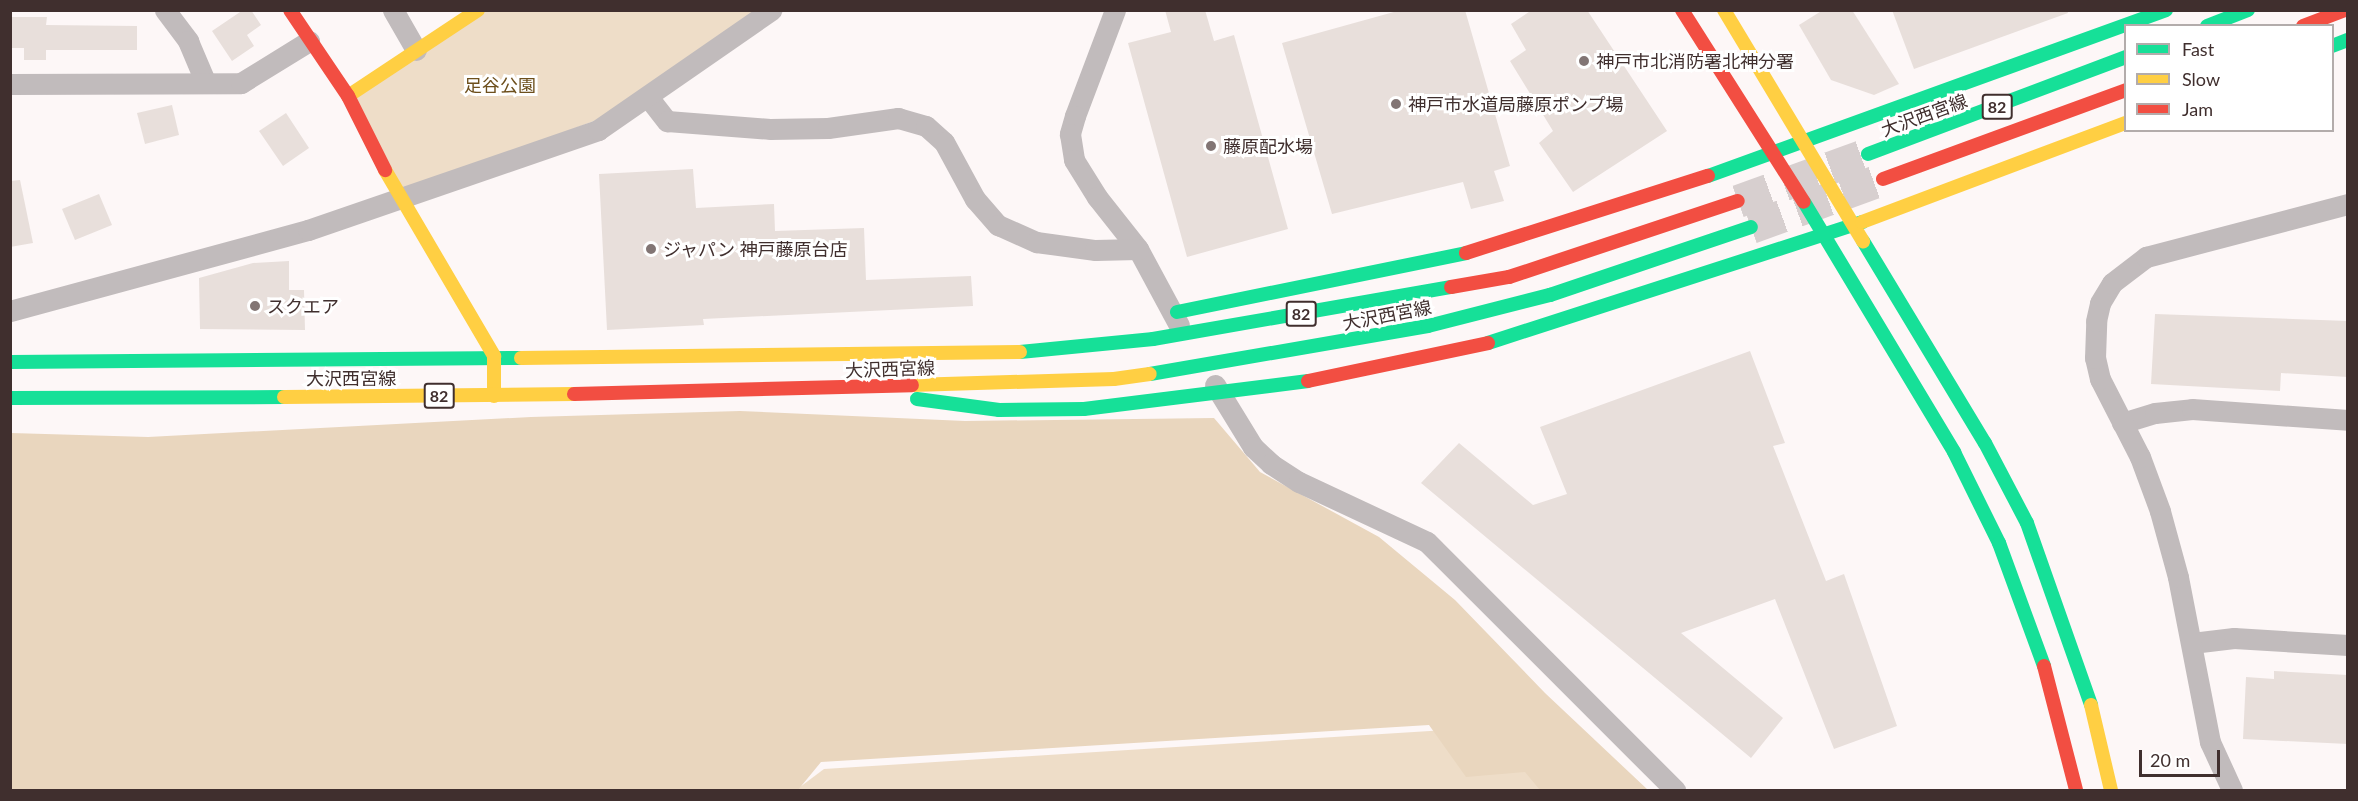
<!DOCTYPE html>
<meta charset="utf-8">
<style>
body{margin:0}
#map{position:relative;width:2358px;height:801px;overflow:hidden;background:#fdf7f7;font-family:Lato,"Noto Sans JP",sans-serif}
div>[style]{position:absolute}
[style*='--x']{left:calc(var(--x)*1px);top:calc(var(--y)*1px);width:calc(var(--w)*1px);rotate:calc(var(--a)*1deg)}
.green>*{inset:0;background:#eeddc8}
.forest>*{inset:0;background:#e9d6be}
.building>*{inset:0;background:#e8dfdb}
.primary-tunnel>*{height:33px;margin-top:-16.5px;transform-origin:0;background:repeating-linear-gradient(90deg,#d7cfcf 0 33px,transparent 0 49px)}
.street>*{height:21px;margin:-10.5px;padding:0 10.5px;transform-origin:10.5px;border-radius:10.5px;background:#c1bbbc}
.fast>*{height:14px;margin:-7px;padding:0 7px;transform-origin:7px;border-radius:7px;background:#16e098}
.slow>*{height:14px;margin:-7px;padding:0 7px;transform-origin:7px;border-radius:7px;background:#ffcf43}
.jam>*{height:14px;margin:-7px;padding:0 7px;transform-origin:7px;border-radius:7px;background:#f24e42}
.dots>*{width:16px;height:16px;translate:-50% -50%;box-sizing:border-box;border:3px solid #fff;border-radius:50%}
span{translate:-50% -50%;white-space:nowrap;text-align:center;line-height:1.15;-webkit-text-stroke:6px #fff;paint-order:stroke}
.shield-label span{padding:2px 4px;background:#fff;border:2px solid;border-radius:4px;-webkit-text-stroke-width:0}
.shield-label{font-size:16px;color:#402f2e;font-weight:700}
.poi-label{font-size:18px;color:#402f2e}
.left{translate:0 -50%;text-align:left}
.park-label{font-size:18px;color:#6d4f1c}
.street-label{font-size:18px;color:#402f2e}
.frame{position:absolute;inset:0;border:12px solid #402f2e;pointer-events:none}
.legend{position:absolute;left:2124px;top:24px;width:210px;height:108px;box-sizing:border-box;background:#fff;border:2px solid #b3acab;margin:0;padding:8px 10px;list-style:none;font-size:18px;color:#402f2e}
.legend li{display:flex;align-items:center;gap:12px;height:30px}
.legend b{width:30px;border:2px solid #b3acab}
.scale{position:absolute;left:2139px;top:750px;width:81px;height:27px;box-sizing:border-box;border:3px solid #402f2e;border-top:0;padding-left:8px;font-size:18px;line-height:21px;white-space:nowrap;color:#402f2e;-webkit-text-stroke:4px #fff;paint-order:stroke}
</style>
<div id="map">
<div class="green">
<div style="clip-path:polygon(480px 11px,764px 11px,612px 114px,398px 196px,348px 97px)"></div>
<div style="clip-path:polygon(1575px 722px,1643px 790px,796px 790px,824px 769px)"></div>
</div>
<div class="forest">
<div style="clip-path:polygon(740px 411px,965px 421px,1214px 418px,1260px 472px,1379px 537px,1455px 600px,1545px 693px,1648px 790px,1540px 790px,1525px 772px,1466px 777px,1429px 725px,821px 762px,798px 790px,11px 790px,11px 433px,148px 437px,531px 417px)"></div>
</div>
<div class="building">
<div style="clip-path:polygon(243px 10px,251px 10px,261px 25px,247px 35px,254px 46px,232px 61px,212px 31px)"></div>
<div style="clip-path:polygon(1165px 10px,1205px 10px,1214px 41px,1234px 35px,1288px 229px,1187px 257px,1128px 43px,1171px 32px)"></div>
<div style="clip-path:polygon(1401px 10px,1465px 10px,1510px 166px,1494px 171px,1504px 201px,1471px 209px,1463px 182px,1332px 214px,1282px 43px)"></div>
<div style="clip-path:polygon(1532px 10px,1587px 10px,1667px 131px,1573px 192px,1539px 143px,1553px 131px,1510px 61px,1526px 50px,1511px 24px)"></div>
<div style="clip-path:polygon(1823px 10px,1852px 10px,1899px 84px,1874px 95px,1831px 80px,1799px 25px)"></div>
<div style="clip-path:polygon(1892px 10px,2067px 10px,2068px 13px,1914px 69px)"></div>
<div style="clip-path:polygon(12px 17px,47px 17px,46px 25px,137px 26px,137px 50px,46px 50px,46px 60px,24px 60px,24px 48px,12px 48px)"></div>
<div style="clip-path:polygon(172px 105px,179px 135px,145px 144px,137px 113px)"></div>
<div style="clip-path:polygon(286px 113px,309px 148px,283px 166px,259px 131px)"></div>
<div style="clip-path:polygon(693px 169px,696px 208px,774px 204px,775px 231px,864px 228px,866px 280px,971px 276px,973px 306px,703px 319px,704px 325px,607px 330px,599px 174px)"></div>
<div style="clip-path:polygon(20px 180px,33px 243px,10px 247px,10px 181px)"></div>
<div style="clip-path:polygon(99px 194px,112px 225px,75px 240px,62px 209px)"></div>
<div style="clip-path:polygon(289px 261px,289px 290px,304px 290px,305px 330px,200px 329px,199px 278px,253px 263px)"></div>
<div style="clip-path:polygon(2155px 314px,2348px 321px,2348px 377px,2281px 373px,2280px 391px,2151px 384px)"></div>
<div style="clip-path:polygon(1750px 351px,1785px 443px,1773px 446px,1826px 581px,1844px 574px,1897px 726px,1834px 749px,1775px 599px,1681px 633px,1783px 718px,1751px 758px,1421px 483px,1459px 443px,1533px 505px,1567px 494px,1540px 427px)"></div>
<div style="clip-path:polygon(2274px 671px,2348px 675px,2348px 744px,2243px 739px,2246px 677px,2274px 679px)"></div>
</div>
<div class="primary-tunnel">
<div style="--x:1738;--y:201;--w:138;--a:-19.9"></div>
<div style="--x:1751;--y:227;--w:140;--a:-20"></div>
</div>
<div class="street">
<div style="--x:165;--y:10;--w:39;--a:53"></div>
<div style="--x:188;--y:41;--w:43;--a:67"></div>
<div style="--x:393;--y:10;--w:46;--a:60.1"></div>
<div style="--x:1115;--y:10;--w:113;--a:110.7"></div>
<div style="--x:1075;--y:116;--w:19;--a:106"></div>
<div style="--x:1070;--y:134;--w:26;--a:81"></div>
<div style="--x:1074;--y:160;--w:44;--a:58.1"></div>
<div style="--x:1097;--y:197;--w:66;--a:51.7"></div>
<div style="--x:1138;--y:249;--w:86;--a:61.7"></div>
<div style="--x:10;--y:84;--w:231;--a:-0.2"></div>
<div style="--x:241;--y:83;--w:80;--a:-31.7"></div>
<div style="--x:648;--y:97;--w:31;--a:52"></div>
<div style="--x:667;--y:121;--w:103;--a:4.4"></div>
<div style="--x:770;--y:129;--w:58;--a:-1"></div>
<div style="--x:828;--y:128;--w:71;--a:-8.1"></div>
<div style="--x:898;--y:118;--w:29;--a:16"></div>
<div style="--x:926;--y:126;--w:24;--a:42"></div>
<div style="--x:944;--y:142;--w:65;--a:61.5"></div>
<div style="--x:975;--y:199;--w:35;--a:49"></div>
<div style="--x:998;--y:225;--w:42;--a:24.1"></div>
<div style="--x:1036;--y:242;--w:60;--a:7.7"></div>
<div style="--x:1095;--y:250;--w:43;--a:-1.3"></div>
<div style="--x:10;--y:311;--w:309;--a:-15.2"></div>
<div style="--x:308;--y:230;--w:307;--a:-19"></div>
<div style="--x:598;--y:130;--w:211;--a:-34.7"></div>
<div style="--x:1215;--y:385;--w:73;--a:58.5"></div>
<div style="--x:1253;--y:447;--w:25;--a:43"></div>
<div style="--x:1271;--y:464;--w:33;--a:33"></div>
<div style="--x:1299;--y:482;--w:141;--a:25.1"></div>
<div style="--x:1427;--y:542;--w:351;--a:45"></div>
<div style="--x:2122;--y:423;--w:34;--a:-17"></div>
<div style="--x:2155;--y:413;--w:37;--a:-6"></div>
<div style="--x:2192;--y:409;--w:156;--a:4"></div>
<div style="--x:2192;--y:643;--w:42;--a:-6.8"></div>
<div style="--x:2234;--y:638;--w:114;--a:3.5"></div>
<div style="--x:2232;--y:790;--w:53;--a:-114.6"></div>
<div style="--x:2210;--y:742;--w:168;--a:-101"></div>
<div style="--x:2178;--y:577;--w:68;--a:-105.3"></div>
<div style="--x:2160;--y:511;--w:58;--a:-110.3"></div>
<div style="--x:2140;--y:457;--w:88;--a:-117.1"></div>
<div style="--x:2100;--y:379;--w:22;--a:-103"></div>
<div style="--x:2095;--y:358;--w:37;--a:-88"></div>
<div style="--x:2096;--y:321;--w:18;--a:-77"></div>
<div style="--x:2100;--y:303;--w:23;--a:-59"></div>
<div style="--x:2112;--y:283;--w:43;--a:-37.4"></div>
<div style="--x:2146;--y:257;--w:209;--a:-14.7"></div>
</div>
<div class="fast">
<div style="--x:2207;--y:26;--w:44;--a:-21.3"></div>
<div style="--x:2332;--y:46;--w:17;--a:-21"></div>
<div style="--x:1868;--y:154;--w:276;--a:-20.6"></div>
<div style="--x:1708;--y:176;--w:487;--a:-19.9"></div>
<div style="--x:1804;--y:202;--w:292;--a:59"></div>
<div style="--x:1954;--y:452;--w:102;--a:63.7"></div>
<div style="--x:1999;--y:543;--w:131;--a:69.9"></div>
<div style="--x:1863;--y:241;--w:236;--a:58.9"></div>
<div style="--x:1985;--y:443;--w:90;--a:62.3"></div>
<div style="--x:2027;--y:523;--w:193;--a:70.6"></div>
<div style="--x:1177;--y:312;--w:295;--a:-11.5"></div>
<div style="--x:1488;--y:343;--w:393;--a:-17.9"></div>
<div style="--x:1020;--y:352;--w:134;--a:-5.6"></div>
<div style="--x:1153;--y:339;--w:303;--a:-9.9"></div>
<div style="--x:10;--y:362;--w:511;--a:-0.45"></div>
<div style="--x:1150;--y:374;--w:282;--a:-9.8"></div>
<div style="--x:1428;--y:326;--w:126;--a:-14.3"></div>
<div style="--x:1550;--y:295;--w:212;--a:-18.7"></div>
<div style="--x:10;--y:398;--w:274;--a:-0.2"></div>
<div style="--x:917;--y:399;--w:83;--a:7.6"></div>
<div style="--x:999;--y:410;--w:85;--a:-0.7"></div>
<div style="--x:1084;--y:409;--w:226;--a:-7.1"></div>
</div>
<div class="slow">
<div style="--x:1724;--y:10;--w:270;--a:59"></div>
<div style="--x:348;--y:96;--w:156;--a:-33.5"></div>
<div style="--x:385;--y:170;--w:216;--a:59.6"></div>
<div style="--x:494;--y:356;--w:40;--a:90"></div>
<div style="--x:1862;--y:222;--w:282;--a:-20.6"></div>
<div style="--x:521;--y:358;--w:499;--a:-0.7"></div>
<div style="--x:912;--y:385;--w:202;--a:-1.7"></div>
<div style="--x:1114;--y:379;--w:36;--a:-8"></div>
<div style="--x:284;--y:397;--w:290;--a:-0.6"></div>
<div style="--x:2091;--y:705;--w:87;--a:76.8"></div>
</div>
<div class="jam">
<div style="--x:290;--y:10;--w:104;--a:56"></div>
<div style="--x:348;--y:96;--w:83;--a:63.4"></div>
<div style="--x:1682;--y:10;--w:227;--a:57.6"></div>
<div style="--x:2303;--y:26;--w:45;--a:-20.9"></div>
<div style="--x:1883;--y:179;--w:259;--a:-20.1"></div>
<div style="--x:1466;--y:253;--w:254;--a:-17.7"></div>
<div style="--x:1451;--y:287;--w:59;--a:-9.8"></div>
<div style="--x:1509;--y:277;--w:241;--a:-18.4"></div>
<div style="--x:1308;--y:381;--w:184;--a:-11.9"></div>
<div style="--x:574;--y:394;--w:338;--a:-1.5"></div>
<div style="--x:2044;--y:666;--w:128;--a:75.5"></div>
</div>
<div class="dots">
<div style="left:1584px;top:61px;background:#827574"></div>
<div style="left:1396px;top:104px;background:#827574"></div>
<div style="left:1211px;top:146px;background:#827574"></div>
<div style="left:651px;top:249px;background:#827574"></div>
<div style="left:255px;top:306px;background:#827574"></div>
</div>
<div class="shield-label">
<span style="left:1997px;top:107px">82</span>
<span style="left:1301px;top:314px">82</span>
<span style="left:439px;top:396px">82</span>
</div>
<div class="poi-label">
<span class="left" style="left:1596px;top:61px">神戸市北消防署北神分署</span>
<span class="left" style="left:1408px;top:104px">神戸市水道局藤原ポンプ場</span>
<span class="left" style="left:1223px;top:146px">藤原配水場</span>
<span class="left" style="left:663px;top:249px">ジャパン 神戸藤原台店</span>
<span class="left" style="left:267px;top:306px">スクエア</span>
</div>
<div class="park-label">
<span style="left:500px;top:85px">足谷公園</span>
</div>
<div class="street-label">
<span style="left:1924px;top:115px;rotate:-20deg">大沢西宮線</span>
<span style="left:1387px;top:315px;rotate:-11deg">大沢西宮線</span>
<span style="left:890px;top:369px;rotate:-2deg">大沢西宮線</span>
<span style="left:351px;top:378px">大沢西宮線</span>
</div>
<div class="frame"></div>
<ul class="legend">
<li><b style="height:8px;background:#16e098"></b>Fast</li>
<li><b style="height:8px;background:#ffcf43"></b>Slow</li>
<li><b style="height:8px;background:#f24e42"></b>Jam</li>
</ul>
<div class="scale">20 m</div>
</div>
